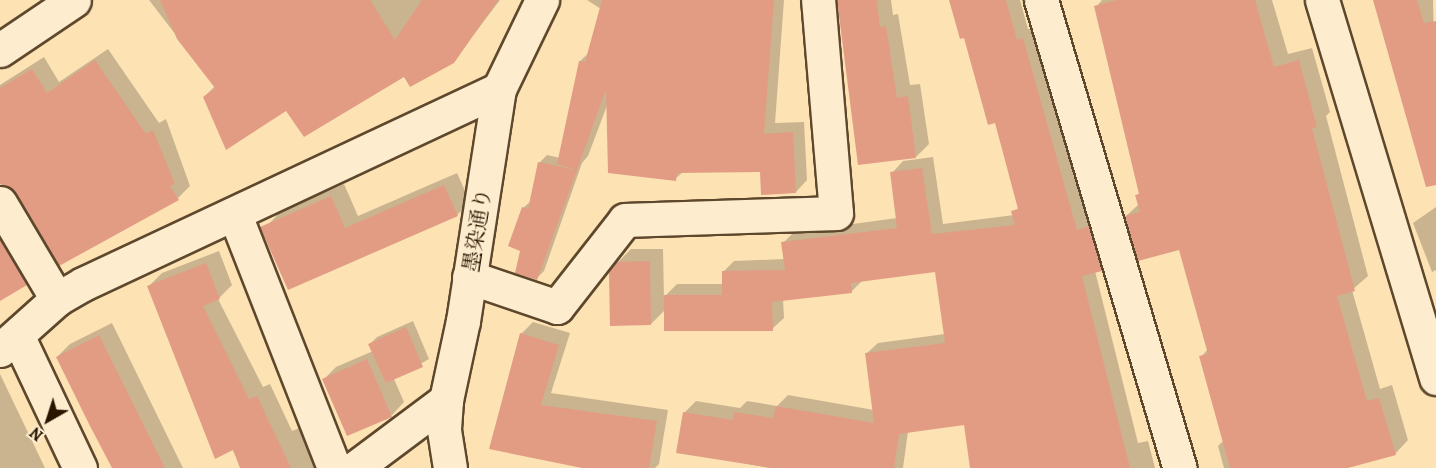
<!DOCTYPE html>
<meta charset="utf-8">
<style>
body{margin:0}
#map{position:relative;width:1436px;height:468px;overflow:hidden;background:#fde2b4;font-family:Alegreya,"Noto Serif JP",serif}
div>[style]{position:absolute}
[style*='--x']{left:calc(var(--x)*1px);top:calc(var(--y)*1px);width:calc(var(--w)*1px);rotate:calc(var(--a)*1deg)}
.shadow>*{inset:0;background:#0003}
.building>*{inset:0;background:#e29c84}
.roads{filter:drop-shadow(2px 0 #5e482d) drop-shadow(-2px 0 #5e482d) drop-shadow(0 2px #5e482d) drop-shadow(0 -2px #5e482d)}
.minor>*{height:33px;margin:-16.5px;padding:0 16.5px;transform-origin:16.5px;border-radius:16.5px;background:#feecce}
span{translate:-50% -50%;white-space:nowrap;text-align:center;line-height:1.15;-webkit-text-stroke:5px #feecce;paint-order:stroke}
.street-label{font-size:21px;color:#291500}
.north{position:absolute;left:18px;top:390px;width:60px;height:60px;-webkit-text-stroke:4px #feecce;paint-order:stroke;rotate:219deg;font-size:16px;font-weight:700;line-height:24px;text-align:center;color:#291500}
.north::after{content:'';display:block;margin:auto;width:21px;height:27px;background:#291500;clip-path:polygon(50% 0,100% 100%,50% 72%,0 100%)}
</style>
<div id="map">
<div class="shadow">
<div style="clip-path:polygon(149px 0,500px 0,453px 62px,286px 109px,204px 97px,215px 86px)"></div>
<div style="clip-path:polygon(587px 0,784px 0,775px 123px,804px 122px,807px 180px,796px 192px,762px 171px,683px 172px,675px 179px,608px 103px,588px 156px,582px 163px,544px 271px,536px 279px,521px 250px,523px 208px,531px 201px,540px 162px,547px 155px,560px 158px,580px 61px,590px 52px,601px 9px)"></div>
<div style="clip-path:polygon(837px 0,891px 0,893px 15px,898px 14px,910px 85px,920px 84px,929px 144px,916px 157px)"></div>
<div style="clip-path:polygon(950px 0,1020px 0,1028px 29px,1034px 28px,1088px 219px,1100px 216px,1112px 258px,1095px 271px,1138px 443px,1148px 441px,1155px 468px,972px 468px,965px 423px,908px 431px,903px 468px,770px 468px,678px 451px,685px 412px,696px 401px,740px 408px,747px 401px,777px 406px,788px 395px,874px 410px,866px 354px,878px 343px,945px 334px,936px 271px,863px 280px,851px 292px,783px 299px,784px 318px,772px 329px,666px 309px,651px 324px,617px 263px,631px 249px,663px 249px,664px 297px,677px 284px,723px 284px,723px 272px,734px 261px,785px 259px,783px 243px,794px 232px,897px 218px,892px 173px,903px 161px,933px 157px,943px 224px,1014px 215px,1019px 206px,996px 122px)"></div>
<div style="clip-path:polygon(1102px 0,1272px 0,1288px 54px,1312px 48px,1330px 112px,1326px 116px,1368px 276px,1352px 290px,1380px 389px,1392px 385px,1408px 440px,1395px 454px,1339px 468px,1224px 468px,1218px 446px,1224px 440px,1201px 357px,1208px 349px,1180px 248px,1126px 216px,1139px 204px,1137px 196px,1140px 192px,1096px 7px)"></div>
<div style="clip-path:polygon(1375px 0,1433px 0,1436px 142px)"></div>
<div style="clip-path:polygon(108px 49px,159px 123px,166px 119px,190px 186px,178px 198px,0 159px,0 85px,44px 57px,59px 82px)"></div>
<div style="clip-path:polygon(457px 173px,470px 202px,457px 215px,267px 238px,267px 226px,280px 212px,344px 184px,358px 216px)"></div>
<div style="clip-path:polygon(0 206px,39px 271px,0 299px)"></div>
<div style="clip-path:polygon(1436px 207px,1436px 270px,1432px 272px,1413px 223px)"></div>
<div style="clip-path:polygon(219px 251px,232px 285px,218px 299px,263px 387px,270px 384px,292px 431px,302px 427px,317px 468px,242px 468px,149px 286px,162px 273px)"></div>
<div style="clip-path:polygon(413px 321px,429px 359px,394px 379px,404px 402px,392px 415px,348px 434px,323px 380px,336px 367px,373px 351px,370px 344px,377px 337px)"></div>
<div style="clip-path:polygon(533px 322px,570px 333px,551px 393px,668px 410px,659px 464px,655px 468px,605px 468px,491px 448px,521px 334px)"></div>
<div style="clip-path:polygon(112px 323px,183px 468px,113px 468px,57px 357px,70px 344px)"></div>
<div style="clip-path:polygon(0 374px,45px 468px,0 468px)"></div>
</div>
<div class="building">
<div style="clip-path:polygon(160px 0,370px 0,395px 40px,422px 0,498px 0,454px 63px,410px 87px,404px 77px,304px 137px,286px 111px,226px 150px,203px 97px,215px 88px,177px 39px)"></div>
<div style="clip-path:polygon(602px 0,774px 0,764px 134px,793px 132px,796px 193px,761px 195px,760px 172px,677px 173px,676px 181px,608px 173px,606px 89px,577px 170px,557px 164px,579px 61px,585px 62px)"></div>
<div style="clip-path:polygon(837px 0,877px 0,880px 27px,886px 26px,897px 98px,908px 96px,916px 158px,858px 165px)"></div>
<div style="clip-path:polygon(949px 0,1006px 0,1017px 40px,1023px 38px,1077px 230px,1089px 226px,1102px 271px,1082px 276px,1130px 468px,970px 468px,964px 425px,899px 434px,894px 468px,772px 468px,676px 453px,683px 412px,733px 420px,734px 412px,773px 418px,776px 406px,874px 423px,865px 353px,945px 343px,935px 272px,851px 283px,852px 293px,772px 302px,773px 331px,664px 331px,664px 295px,722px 295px,722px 271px,785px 270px,781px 242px,897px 228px,890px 172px,922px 168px,932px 234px,1015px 225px,1011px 211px,1018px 209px,995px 123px,988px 125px,964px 38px,960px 39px)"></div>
<div style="clip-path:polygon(1117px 0,1255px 0,1274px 67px,1299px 60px,1317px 127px,1312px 128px,1355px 291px,1337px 296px,1367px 401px,1379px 398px,1396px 455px,1348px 468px,1230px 468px,1199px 356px,1208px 354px,1179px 250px,1138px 261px,1125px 216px,1140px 212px,1135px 195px,1139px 194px,1094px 6px)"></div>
<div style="clip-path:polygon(1373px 0,1417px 0,1424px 23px,1436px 21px,1436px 185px,1426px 187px)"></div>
<div style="clip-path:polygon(95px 60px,146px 134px,153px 130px,175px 184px,170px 186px,179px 200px,59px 266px,16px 193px,0 184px,0 88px,32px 69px,47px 93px)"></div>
<div style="clip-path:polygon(538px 162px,577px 170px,537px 280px,515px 273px,520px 251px,508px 246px,522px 207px,528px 209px)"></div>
<div style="clip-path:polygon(444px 185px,458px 216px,288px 290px,260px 227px,331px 196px,345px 228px)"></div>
<div style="clip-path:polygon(0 240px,27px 285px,0 301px)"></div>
<div style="clip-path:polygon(650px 261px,651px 325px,610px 326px,609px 271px,616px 262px)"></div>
<div style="clip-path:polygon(206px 263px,220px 299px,203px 306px,249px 399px,257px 396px,291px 468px,240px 468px,233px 450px,215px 459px,147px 286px)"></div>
<div style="clip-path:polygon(406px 327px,423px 367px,386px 383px,368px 344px)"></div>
<div style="clip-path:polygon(520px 333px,559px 345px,541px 405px,657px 421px,649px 468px,582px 468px,489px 449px)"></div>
<div style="clip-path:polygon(99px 335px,165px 468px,112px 468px,90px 426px,56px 357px)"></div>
<div style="clip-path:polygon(367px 359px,392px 417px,347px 436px,322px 379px)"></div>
</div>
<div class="roads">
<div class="minor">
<div style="--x:1041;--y:0;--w:488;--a:73.5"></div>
<div style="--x:1322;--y:0;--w:395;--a:73.2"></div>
<div style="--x:0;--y:50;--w:89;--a:-34"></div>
<div style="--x:0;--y:203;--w:112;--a:59.3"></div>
<div style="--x:235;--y:215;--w:272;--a:68.6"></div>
<div style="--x:469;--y:277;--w:93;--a:18.8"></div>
<div style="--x:557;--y:307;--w:110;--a:-52"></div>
<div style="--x:625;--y:220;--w:211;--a:-1.9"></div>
<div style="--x:836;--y:213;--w:214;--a:-94.8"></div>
<div style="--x:18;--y:337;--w:145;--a:64.7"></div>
<div style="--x:0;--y:350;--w:76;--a:-41.8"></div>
<div style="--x:57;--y:299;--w:30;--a:-30"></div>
<div style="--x:83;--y:284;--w:459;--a:-25.1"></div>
<div style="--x:355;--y:468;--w:114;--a:-36.8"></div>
<div style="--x:450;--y:468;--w:39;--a:-99"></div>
<div style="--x:444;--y:429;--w:29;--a:-86"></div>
<div style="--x:446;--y:400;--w:81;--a:-77.9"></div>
<div style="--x:463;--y:321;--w:235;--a:-81.2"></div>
<div style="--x:499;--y:89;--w:99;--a:-64.2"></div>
</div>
</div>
<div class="street-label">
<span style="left:477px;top:230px;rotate:-81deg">墨染通り</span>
</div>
<div class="north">N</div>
</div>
